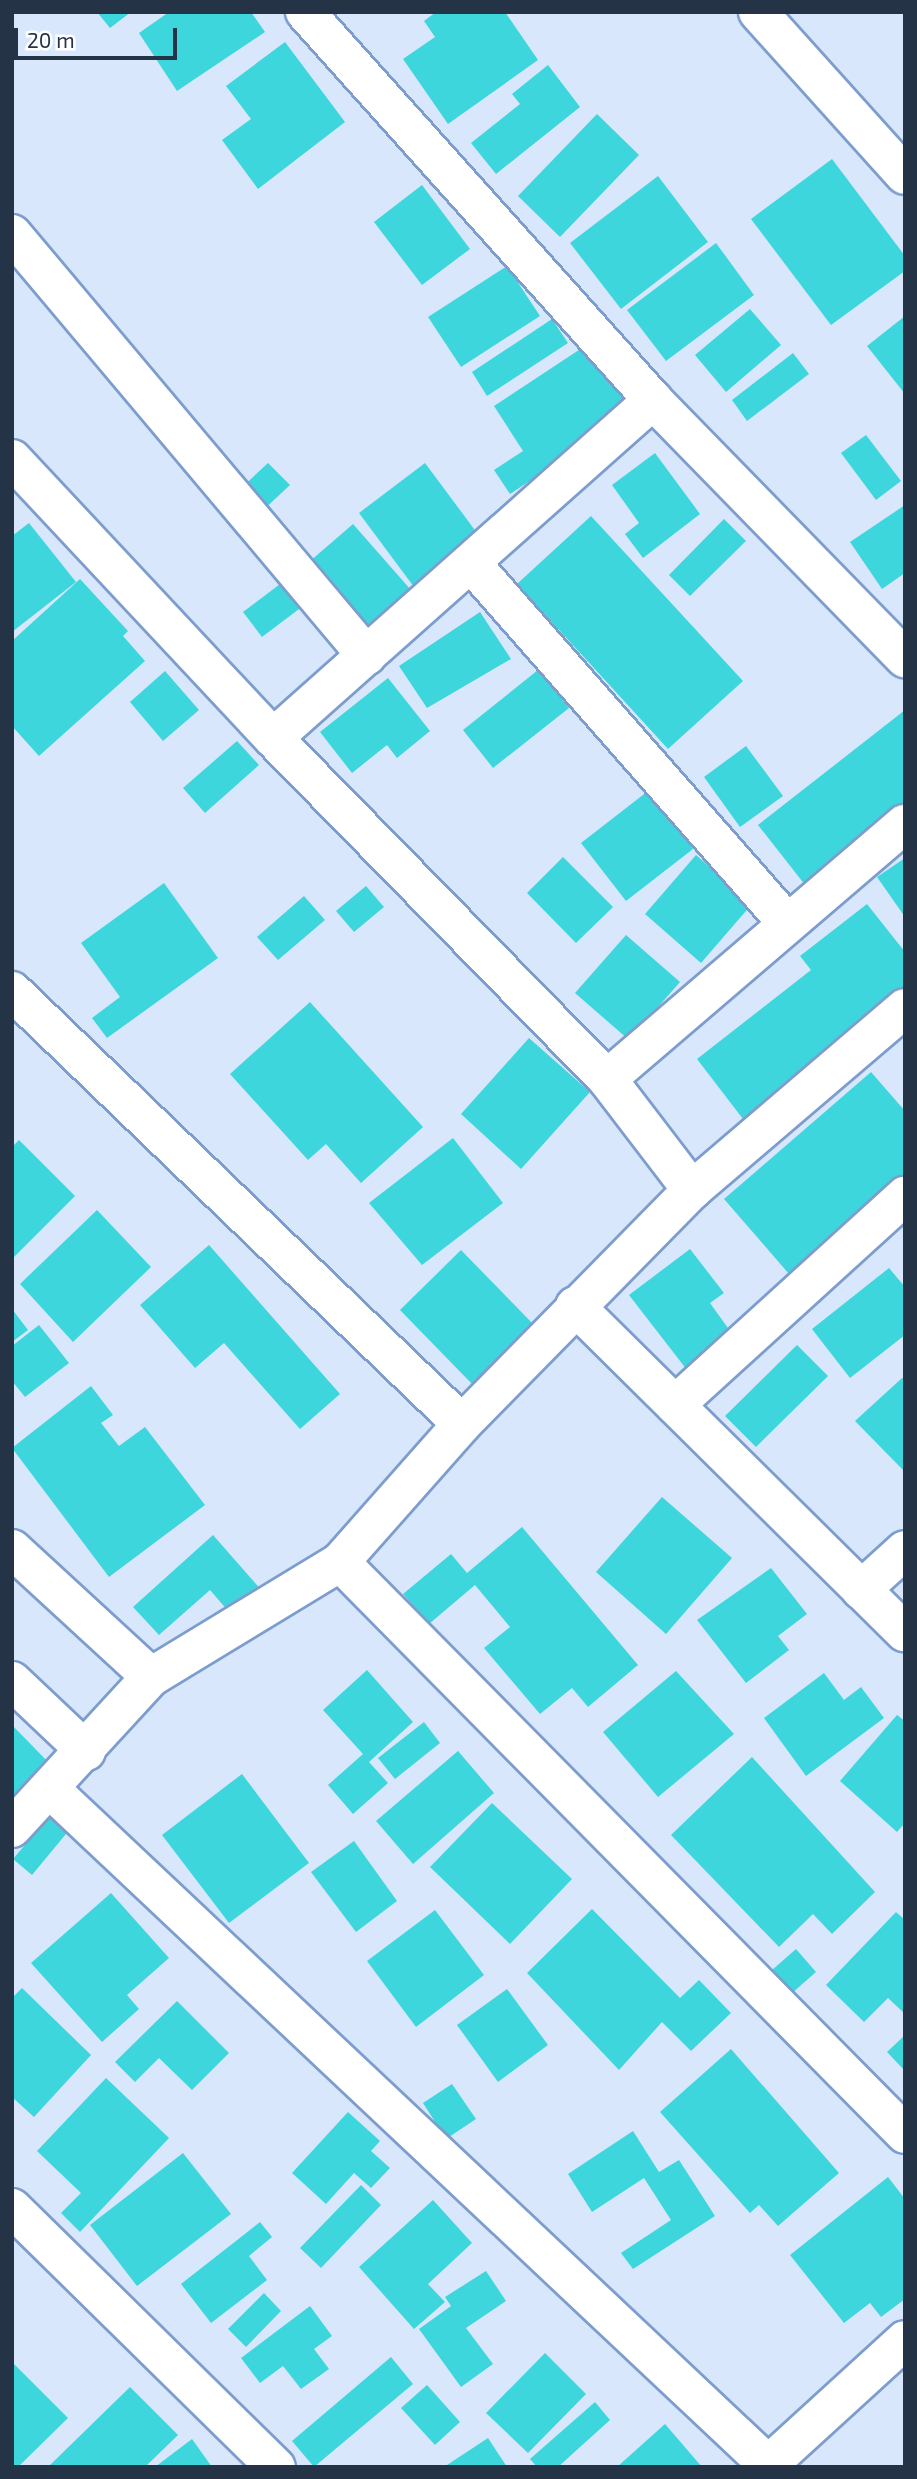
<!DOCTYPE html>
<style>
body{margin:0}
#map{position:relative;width:917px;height:2479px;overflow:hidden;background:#d9e7fc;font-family:"Exo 2",sans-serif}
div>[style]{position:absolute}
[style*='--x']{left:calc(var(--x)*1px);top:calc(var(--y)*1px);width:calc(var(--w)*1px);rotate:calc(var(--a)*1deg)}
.building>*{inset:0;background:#3dd6dc}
.roads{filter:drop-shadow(2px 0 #7d9dce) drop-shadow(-2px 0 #7d9dce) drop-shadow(0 2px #7d9dce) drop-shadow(0 -2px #7d9dce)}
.street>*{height:38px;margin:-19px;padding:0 19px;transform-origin:19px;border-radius:19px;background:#fff}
span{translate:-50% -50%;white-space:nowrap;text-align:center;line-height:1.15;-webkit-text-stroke:7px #fff;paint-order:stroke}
.frame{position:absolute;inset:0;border:14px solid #253347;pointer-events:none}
.scale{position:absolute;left:14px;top:28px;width:163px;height:32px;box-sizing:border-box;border:4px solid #253347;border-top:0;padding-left:9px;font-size:21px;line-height:24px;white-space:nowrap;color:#253347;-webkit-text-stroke:5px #fff;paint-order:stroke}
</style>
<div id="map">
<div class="building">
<div style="clip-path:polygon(97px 12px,131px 12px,110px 28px)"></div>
<div style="clip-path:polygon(169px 12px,251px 12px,265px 32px,177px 91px,139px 33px)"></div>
<div style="clip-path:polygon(436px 12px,505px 12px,538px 60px,448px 124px,403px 59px,435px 37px,424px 21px)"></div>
<div style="clip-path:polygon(285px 42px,345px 122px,258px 189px,222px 140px,251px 119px,226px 86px)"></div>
<div style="clip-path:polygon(548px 65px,580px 107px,496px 174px,471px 143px,520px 104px,512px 94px)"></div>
<div style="clip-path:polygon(597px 114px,639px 155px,560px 237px,518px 196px)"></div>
<div style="clip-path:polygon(832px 159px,905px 256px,905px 271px,831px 325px,751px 219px)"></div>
<div style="clip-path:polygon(658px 176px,708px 242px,621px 309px,570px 243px)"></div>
<div style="clip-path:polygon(422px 185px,470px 249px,422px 285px,374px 222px)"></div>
<div style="clip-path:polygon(716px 243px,754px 295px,666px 361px,627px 310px)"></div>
<div style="clip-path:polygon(507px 266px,540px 316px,461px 367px,428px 317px)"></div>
<div style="clip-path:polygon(750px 309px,781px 345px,726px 392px,695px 355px)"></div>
<div style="clip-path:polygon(905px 316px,905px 394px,867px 346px)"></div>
<div style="clip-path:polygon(552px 319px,568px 343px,487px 396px,472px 372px)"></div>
<div style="clip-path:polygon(591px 342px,631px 402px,604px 432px,510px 494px,494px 470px,523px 451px,494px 406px)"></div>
<div style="clip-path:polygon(793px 353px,809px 374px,747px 421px,732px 400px)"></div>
<div style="clip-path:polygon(866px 435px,901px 481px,876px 500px,841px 453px)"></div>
<div style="clip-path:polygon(655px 453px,700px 514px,643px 558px,625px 534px,639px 523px,612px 485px)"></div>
<div style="clip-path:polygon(268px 463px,290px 485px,259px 514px,237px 492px)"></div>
<div style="clip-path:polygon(425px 463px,483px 541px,417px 591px,359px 513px)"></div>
<div style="clip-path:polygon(905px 505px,905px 573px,882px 589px,850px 542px)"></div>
<div style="clip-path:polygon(591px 516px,743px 681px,668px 749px,517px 584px)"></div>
<div style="clip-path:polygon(724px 519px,746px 541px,690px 596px,669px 575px)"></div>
<div style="clip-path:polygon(29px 523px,76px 582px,12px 632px,12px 536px)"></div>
<div style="clip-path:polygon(353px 524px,418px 598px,366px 644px,301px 569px)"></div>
<div style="clip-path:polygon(292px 575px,311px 600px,262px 637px,243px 612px)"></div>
<div style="clip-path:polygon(80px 579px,128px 631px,123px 636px,145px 661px,39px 756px,12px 726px,12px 641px)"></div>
<div style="clip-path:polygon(480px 612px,511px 659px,427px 708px,399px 666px)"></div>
<div style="clip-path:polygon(538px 670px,569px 708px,493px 768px,463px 730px)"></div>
<div style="clip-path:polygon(165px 671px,199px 710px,163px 741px,130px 702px)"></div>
<div style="clip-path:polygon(388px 678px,430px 731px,397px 758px,387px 745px,352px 773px,320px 732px)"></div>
<div style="clip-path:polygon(905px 710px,905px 814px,809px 890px,758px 825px)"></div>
<div style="clip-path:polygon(237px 741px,259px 765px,205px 813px,183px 788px)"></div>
<div style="clip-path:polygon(746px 746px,783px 796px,740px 827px,704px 777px)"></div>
<div style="clip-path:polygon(648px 791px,693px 849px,626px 901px,581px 843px)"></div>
<div style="clip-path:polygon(696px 855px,752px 904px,701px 963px,645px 914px)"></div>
<div style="clip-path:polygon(563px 857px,613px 907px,576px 943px,527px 893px)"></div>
<div style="clip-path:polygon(905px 858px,905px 917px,877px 877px)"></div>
<div style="clip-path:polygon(164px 883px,218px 958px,107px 1038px,92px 1018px,120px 997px,81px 943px)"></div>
<div style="clip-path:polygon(366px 886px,384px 907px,354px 932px,336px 911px)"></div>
<div style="clip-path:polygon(304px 896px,325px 920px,278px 960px,257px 937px)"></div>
<div style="clip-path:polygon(867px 904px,905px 952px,905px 1002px,768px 1109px,763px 1103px,743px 1119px,697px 1059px,811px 970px,800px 956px)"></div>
<div style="clip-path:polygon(626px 935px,680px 982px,629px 1040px,575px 993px)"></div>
<div style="clip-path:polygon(310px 1002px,423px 1127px,361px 1183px,326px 1144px,308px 1160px,230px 1074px)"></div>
<div style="clip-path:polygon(529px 1038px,590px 1092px,521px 1169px,461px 1114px)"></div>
<div style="clip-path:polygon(871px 1072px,905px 1111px,905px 1188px,796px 1282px,724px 1199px)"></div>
<div style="clip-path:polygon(453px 1138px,503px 1203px,422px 1265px,369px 1203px)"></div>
<div style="clip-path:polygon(19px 1140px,75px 1196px,12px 1259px,12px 1147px)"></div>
<div style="clip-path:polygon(97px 1210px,151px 1267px,73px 1342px,20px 1284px)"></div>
<div style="clip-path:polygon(209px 1245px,340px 1394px,300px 1429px,224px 1343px,195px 1368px,140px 1305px)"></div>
<div style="clip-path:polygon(690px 1249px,724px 1293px,710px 1303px,733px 1335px,687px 1370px,629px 1295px)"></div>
<div style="clip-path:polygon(461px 1250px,535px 1326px,474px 1386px,400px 1310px)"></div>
<div style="clip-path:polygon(889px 1268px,905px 1287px,905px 1335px,850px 1378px,812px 1329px)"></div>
<div style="clip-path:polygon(12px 1309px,28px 1330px,12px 1342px)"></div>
<div style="clip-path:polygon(39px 1325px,69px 1363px,25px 1397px,12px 1381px,12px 1346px)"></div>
<div style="clip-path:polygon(797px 1345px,828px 1376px,756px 1447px,725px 1416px)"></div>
<div style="clip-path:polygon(902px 1378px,905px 1380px,905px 1472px,855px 1421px)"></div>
<div style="clip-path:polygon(91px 1386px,113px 1415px,101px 1423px,119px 1446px,145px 1427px,205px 1505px,109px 1577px,12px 1448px)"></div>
<div style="clip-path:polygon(662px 1497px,732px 1558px,666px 1634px,596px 1572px)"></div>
<div style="clip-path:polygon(522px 1527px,638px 1665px,588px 1707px,572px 1688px,540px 1714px,484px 1648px,510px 1627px,475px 1585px,429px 1624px,403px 1594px,451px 1554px,467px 1573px)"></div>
<div style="clip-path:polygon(213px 1535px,271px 1601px,242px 1627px,210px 1590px,159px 1635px,133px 1607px)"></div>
<div style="clip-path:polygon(771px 1568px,807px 1614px,778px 1636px,789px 1650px,746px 1683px,697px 1620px)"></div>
<div style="clip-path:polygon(367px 1670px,413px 1722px,369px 1762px,388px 1783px,353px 1814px,328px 1785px,363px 1754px,323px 1710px)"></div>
<div style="clip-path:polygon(676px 1671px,734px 1734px,658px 1797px,603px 1732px)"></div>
<div style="clip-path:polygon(824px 1673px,844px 1700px,861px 1687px,884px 1718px,806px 1776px,764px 1718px)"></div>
<div style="clip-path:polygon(897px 1715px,905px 1721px,905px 1823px,897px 1832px,840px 1781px)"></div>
<div style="clip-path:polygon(424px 1722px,440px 1743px,395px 1779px,378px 1758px)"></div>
<div style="clip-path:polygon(12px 1725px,90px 1805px,32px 1875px,13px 1859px,65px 1798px,12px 1845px)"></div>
<div style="clip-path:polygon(458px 1751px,494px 1793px,413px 1864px,376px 1821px)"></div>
<div style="clip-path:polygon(752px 1757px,875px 1892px,832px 1934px,813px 1914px,779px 1947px,671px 1835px)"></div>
<div style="clip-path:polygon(242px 1774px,309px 1863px,229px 1923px,162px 1835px)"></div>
<div style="clip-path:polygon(492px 1803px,572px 1879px,510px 1944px,430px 1867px)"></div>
<div style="clip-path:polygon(354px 1841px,397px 1901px,356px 1932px,311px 1872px)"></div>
<div style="clip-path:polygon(111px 1893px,169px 1958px,127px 1995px,139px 2009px,102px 2042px,31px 1963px)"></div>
<div style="clip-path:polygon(592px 1909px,680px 1998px,699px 1980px,731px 2013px,691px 2051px,662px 2022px,619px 2070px,527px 1973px)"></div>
<div style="clip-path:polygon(435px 1910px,484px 1975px,416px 2027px,367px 1961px)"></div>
<div style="clip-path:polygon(896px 1912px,905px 1920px,905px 2014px,888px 1998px,864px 2022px,826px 1985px)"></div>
<div style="clip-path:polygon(796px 1949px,816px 1972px,791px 1994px,771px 1971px)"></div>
<div style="clip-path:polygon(22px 1988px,91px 2055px,34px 2117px,12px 2097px,12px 1998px)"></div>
<div style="clip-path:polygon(507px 1989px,548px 2045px,498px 2082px,457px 2025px)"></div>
<div style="clip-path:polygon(177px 2001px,229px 2053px,192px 2090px,159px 2058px,135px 2082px,115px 2062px)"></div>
<div style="clip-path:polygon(905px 2035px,905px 2071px,887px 2052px)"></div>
<div style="clip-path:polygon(731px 2049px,839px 2173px,778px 2226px,759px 2205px,750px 2213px,660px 2112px)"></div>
<div style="clip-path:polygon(106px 2078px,169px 2138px,80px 2232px,61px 2213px,81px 2193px,37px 2151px)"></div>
<div style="clip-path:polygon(452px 2084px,476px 2119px,446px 2139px,423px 2103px)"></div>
<div style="clip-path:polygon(348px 2112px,380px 2141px,371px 2151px,390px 2168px,371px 2188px,354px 2173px,326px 2204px,292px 2173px)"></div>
<div style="clip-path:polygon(633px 2131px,659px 2172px,679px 2160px,715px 2216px,633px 2269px,621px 2253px,671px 2220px,644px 2178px,592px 2212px,568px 2174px)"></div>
<div style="clip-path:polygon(183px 2153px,231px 2214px,137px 2286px,90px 2225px)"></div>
<div style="clip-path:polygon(888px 2177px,905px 2199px,905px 2299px,881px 2317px,870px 2303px,844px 2323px,790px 2255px)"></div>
<div style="clip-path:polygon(361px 2185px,381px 2205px,321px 2268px,300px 2248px)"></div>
<div style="clip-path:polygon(433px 2200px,472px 2243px,428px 2284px,445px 2302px,414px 2329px,359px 2267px)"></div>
<div style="clip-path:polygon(260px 2222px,272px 2237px,249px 2256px,267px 2280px,211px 2323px,181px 2284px)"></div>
<div style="clip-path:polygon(486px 2271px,506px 2301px,466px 2328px,493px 2364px,461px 2387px,419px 2329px,451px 2306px,445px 2297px)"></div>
<div style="clip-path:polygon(264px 2293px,281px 2311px,246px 2347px,228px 2329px)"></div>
<div style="clip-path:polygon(310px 2306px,332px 2336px,314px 2349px,329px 2369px,301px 2389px,283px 2366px,260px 2383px,241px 2358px)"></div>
<div style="clip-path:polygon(545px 2353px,586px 2394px,528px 2453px,486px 2413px)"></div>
<div style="clip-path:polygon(391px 2357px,413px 2384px,314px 2467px,292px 2441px)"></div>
<div style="clip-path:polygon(12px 2362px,68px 2418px,18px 2467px,12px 2467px)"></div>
<div style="clip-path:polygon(427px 2385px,460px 2422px,435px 2445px,401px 2408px)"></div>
<div style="clip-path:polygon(130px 2387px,178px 2435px,145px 2467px,48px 2467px)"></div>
<div style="clip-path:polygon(595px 2402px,610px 2420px,558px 2467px,537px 2467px,530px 2459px)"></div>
<div style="clip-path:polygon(665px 2424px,702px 2467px,617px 2467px)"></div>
<div style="clip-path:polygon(488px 2438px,507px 2467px,444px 2467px)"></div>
<div style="clip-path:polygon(192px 2439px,212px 2467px,155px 2467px)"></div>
</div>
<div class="roads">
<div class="street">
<div style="--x:305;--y:12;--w:521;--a:48.11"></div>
<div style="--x:653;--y:400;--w:361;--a:45.7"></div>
<div style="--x:758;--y:12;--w:219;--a:48"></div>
<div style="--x:12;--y:234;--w:551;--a:49.93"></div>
<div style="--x:12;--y:459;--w:382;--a:46.9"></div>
<div style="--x:273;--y:738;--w:509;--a:-41.65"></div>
<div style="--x:471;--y:563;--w:479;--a:48.7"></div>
<div style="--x:273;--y:738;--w:477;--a:45.6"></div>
<div style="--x:607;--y:1079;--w:140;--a:52.6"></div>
<div style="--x:12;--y:991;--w:624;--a:43.9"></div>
<div style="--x:607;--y:1079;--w:392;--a:-40.6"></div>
<div style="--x:575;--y:1306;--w:464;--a:44.7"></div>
<div style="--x:675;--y:1405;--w:311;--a:-42.3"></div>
<div style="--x:12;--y:1549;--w:189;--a:42.6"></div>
<div style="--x:340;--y:1562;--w:804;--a:45.35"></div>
<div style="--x:861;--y:1590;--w:59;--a:-42.3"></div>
<div style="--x:12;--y:1681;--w:102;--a:43.4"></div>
<div style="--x:50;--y:1789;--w:986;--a:43.27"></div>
<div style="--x:12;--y:1828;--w:205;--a:-47.4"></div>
<div style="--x:151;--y:1677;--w:221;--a:-31.3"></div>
<div style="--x:340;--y:1562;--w:184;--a:-48.5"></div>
<div style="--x:462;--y:1424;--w:328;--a:-45.5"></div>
<div style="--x:692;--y:1190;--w:280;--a:-40.5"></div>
<div style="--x:12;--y:2208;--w:370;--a:44.5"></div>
<div style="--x:766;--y:2467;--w:188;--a:-42.4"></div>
</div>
</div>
<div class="frame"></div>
<div class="scale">20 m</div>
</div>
